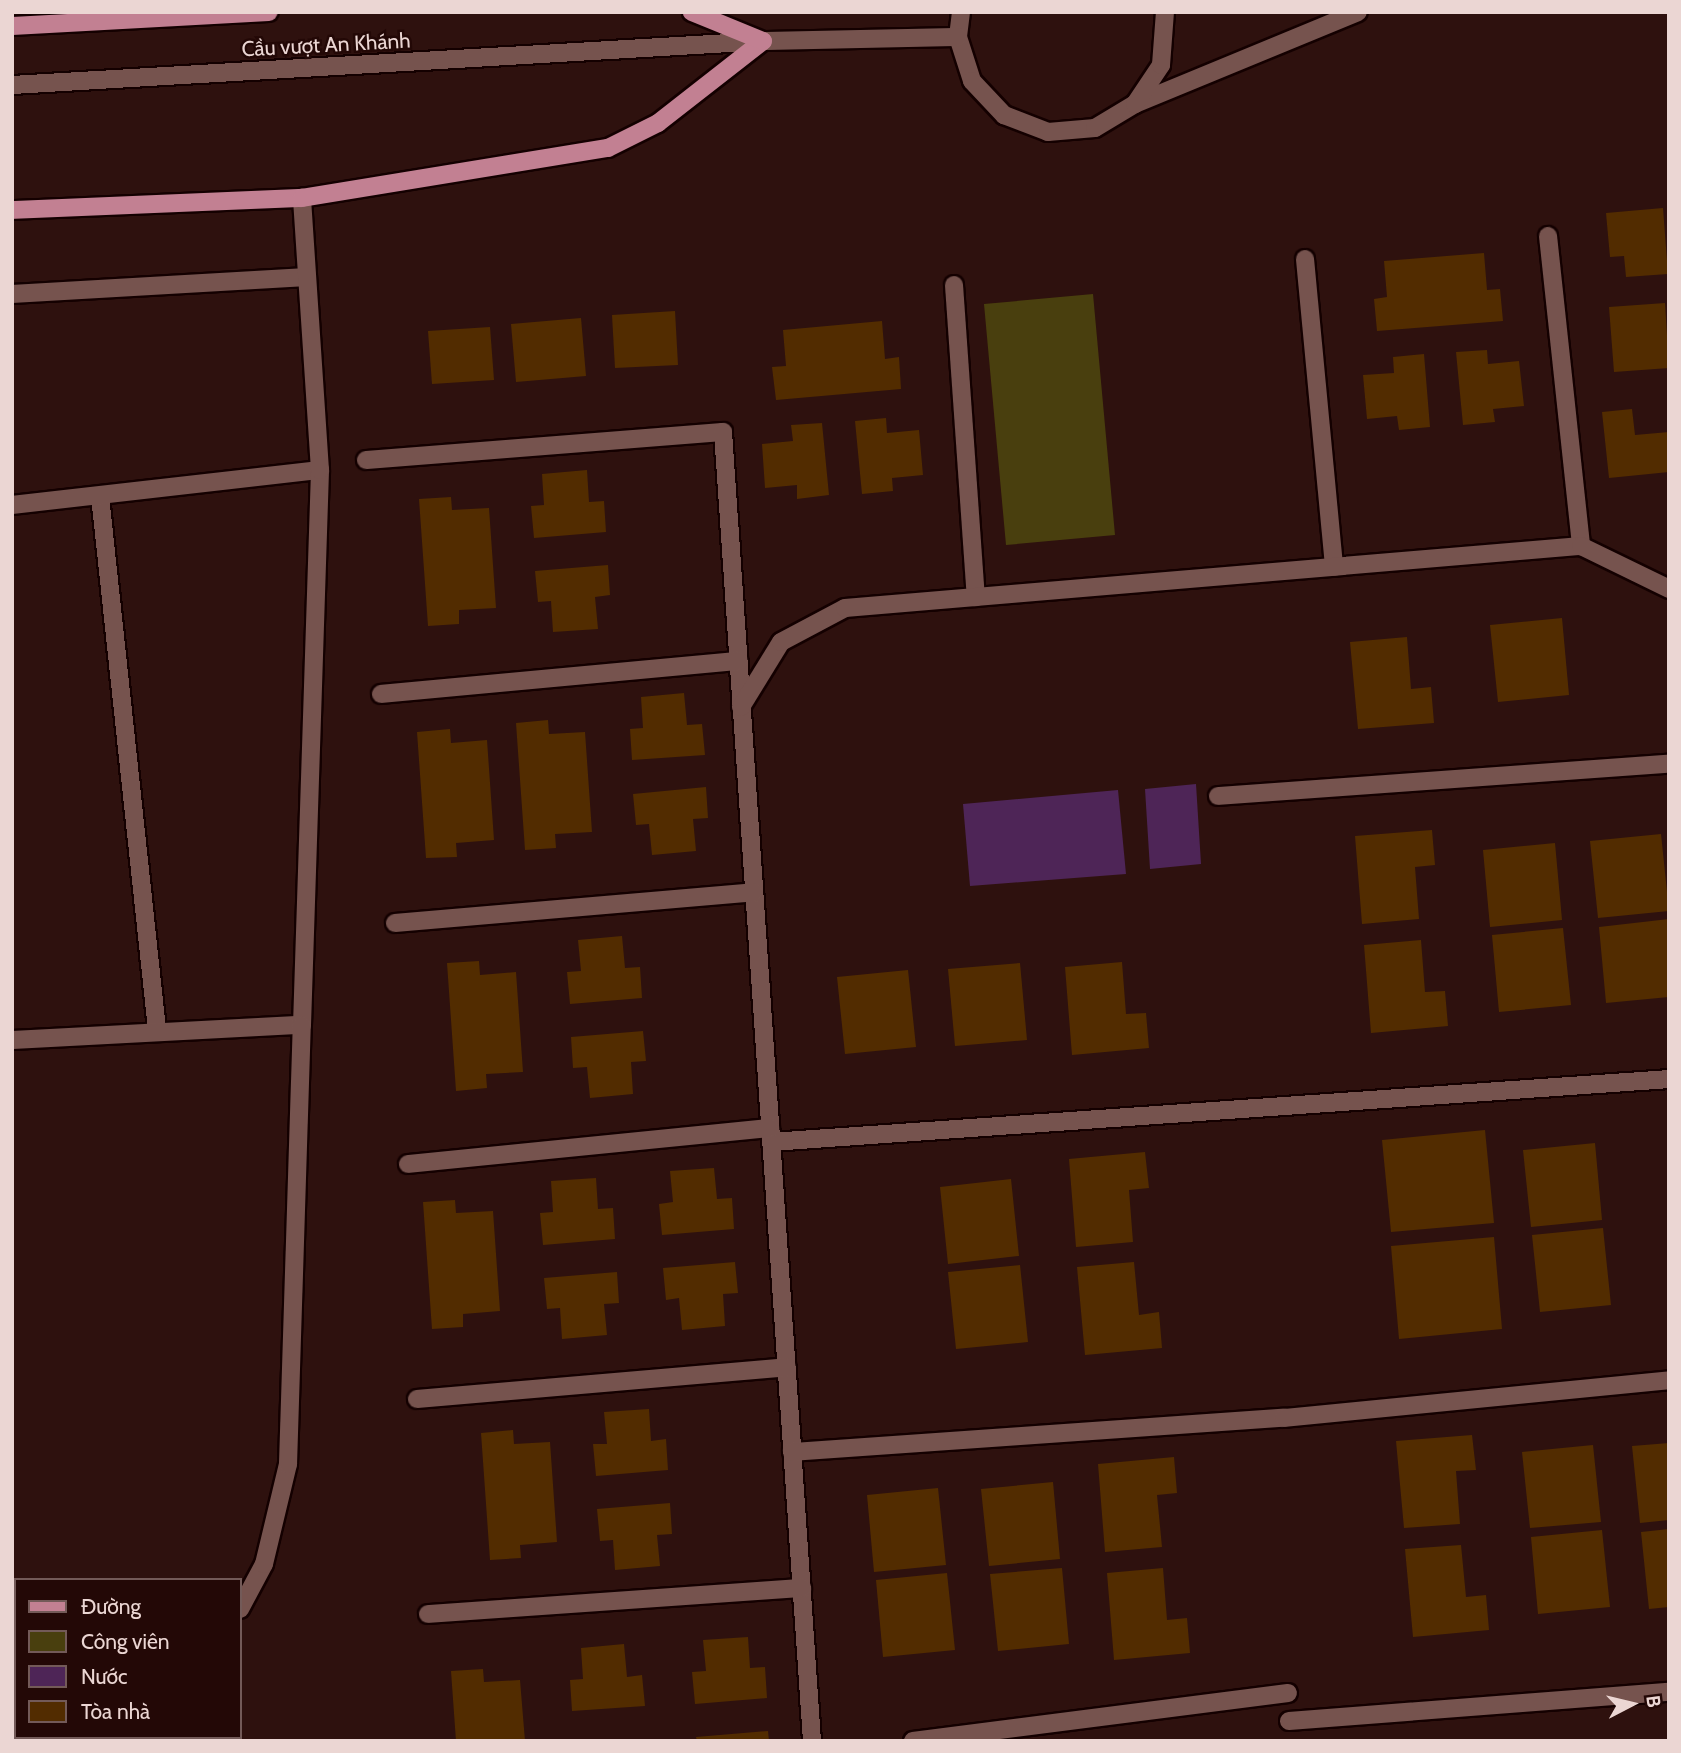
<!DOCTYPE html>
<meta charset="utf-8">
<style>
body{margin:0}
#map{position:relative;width:1681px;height:1753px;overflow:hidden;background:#2e110e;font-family:Cabin,sans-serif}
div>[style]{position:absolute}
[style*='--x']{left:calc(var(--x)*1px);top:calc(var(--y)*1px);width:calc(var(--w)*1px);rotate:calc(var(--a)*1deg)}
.green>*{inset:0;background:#493f0e}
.water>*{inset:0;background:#4e2557}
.building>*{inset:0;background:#522c00}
.roads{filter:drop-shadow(2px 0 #140000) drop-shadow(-2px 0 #140000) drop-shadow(0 2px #140000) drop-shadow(0 -2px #140000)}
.minor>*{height:18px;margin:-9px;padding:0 9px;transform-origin:9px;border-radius:9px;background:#76534e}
.tertiary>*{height:18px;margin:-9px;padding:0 9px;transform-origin:9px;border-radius:9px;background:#76534e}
.primary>*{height:18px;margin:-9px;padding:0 9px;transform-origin:9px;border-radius:9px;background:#c28092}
span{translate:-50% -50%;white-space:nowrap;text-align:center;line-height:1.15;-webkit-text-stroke:5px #230806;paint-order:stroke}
.street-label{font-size:21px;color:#ebd6d3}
.frame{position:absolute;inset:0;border:14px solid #ebd6d3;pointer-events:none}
.legend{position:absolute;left:14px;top:1578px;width:228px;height:161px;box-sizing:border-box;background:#230806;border:2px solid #735a58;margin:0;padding:9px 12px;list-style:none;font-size:21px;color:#ebd6d3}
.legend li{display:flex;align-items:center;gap:14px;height:35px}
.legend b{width:35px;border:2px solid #735a58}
.north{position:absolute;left:1597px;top:1669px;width:70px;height:70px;-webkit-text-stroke:5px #230806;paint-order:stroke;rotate:83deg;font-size:19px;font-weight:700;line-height:28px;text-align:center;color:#ebd6d3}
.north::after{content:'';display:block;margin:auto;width:24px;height:32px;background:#ebd6d3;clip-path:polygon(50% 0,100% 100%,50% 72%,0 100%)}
</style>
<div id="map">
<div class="green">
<div style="clip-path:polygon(1093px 294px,1115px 535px,1006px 545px,984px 304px)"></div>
</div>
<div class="water">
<div style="clip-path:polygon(1196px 784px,1201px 864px,1150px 869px,1145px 789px)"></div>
<div style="clip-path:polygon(1118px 790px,1126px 874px,970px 886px,963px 804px)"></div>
</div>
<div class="building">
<div style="clip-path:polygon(1663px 208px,1668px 274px,1626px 277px,1624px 256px,1610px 257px,1606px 213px)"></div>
<div style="clip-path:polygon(1484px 253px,1487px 290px,1500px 289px,1503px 321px,1377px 331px,1374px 299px,1387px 297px,1384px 261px)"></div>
<div style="clip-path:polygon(1665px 303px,1669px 368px,1614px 372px,1609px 307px)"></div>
<div style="clip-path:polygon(675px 311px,678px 365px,615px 368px,612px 315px)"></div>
<div style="clip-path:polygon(581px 318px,586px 376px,516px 382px,511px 324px)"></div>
<div style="clip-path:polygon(882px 321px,885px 359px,899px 357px,901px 389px,776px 400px,772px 367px,786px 366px,783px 330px)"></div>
<div style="clip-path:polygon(490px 327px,494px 380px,432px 384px,428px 331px)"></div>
<div style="clip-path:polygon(1487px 350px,1488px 364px,1519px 361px,1524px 406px,1493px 409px,1495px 422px,1463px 425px,1456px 352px)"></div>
<div style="clip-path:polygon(1424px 354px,1430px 427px,1399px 430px,1397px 416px,1367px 419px,1363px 375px,1394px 373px,1393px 357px)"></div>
<div style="clip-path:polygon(1632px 409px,1635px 435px,1669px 432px,1669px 472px,1609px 478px,1602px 412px)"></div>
<div style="clip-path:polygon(886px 418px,887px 433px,919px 430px,923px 475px,892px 478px,893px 491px,862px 494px,855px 421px)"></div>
<div style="clip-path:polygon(822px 423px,829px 495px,797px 499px,797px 485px,765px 488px,762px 444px,793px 441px,791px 425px)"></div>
<div style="clip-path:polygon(587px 470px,589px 502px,604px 501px,606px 532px,534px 538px,531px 506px,544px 505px,542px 474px)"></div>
<div style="clip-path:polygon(451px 497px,452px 510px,489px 508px,496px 608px,459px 610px,459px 624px,428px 626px,419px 499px)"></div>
<div style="clip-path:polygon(608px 565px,610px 595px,595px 597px,598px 629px,553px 632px,551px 601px,538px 602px,535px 571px)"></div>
<div style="clip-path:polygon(1562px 618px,1569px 695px,1498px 702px,1490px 625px)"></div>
<div style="clip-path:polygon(1407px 637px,1411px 689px,1431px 687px,1434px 723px,1358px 729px,1350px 642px)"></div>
<div style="clip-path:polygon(684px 693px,687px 725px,702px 724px,705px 755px,632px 760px,630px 729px,643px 728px,641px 697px)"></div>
<div style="clip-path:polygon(548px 720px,549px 734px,585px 732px,592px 832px,555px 834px,556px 848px,525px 850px,516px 723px)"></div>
<div style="clip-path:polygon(450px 729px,451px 743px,487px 740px,494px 840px,456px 843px,457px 857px,426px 858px,417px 732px)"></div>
<div style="clip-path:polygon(706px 787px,708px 818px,693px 819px,696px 851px,652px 855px,649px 824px,636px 825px,633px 794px)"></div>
<div style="clip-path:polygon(1432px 830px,1435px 865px,1415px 867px,1419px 919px,1362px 924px,1355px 836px)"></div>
<div style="clip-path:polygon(1661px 834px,1669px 911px,1598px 918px,1590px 841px)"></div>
<div style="clip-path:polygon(1555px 843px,1562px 920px,1490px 927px,1483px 850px)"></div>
<div style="clip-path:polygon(1669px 919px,1669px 997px,1606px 1003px,1599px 927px)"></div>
<div style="clip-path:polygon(1563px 928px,1571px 1005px,1499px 1012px,1492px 935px)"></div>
<div style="clip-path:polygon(622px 936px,625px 968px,640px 967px,642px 998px,570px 1004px,567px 972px,581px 971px,578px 940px)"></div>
<div style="clip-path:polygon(1421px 940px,1425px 992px,1445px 991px,1448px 1026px,1371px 1033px,1364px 945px)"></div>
<div style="clip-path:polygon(479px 961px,480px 975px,516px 972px,523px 1072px,486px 1074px,487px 1088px,456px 1091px,447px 963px)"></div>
<div style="clip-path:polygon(1122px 962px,1126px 1014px,1146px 1013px,1149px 1048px,1072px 1055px,1065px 967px)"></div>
<div style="clip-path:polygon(1020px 963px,1027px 1040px,955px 1046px,948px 969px)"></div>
<div style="clip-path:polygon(908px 970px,916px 1047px,845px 1054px,837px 977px)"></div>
<div style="clip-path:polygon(643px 1031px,646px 1061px,631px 1062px,633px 1094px,590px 1098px,587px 1067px,573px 1068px,571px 1037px)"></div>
<div style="clip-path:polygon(1485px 1130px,1494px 1223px,1391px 1232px,1382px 1140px)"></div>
<div style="clip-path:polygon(1595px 1143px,1602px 1220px,1531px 1227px,1523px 1150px)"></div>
<div style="clip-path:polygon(1145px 1152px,1149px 1188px,1129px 1190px,1133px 1242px,1076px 1247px,1069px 1159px)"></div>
<div style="clip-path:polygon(714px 1168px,717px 1199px,732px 1198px,734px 1229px,662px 1235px,659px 1204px,673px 1202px,670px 1171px)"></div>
<div style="clip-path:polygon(596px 1178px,598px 1209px,613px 1208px,615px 1239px,543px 1245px,540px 1213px,553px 1212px,551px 1181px)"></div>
<div style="clip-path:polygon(1011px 1179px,1019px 1256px,948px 1264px,940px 1187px)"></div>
<div style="clip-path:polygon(455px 1200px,456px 1213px,493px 1211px,500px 1311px,463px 1314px,463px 1327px,432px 1329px,423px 1202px)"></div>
<div style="clip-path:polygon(1603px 1228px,1611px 1305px,1540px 1312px,1532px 1235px)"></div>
<div style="clip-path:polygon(1494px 1237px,1502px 1329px,1399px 1339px,1391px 1246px)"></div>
<div style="clip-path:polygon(735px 1262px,738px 1293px,723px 1294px,725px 1326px,682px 1330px,679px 1298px,666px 1300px,663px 1268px)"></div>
<div style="clip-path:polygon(1134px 1262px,1139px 1315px,1159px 1312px,1162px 1348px,1085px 1355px,1077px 1267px)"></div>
<div style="clip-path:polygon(1020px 1265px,1028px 1342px,956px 1349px,948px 1272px)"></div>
<div style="clip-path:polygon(617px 1272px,619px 1303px,604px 1304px,607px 1335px,562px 1339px,560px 1308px,547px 1309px,544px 1278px)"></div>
<div style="clip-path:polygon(649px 1409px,651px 1441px,666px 1439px,668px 1470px,596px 1476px,593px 1444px,607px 1444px,604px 1412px)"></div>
<div style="clip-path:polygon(513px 1430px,514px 1444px,550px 1442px,557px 1542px,520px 1545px,521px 1558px,490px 1560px,481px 1433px)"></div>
<div style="clip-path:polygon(1472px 1435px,1476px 1470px,1456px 1471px,1460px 1524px,1404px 1528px,1396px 1441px)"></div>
<div style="clip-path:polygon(1669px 1443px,1669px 1520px,1640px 1523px,1632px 1446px)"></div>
<div style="clip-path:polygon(1593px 1445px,1601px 1522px,1530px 1528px,1522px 1452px)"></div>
<div style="clip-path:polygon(1174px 1457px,1177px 1493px,1157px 1495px,1162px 1547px,1105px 1552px,1098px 1464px)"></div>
<div style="clip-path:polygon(1053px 1482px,1060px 1559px,989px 1566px,981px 1489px)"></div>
<div style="clip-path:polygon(938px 1488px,946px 1565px,874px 1572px,867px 1495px)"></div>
<div style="clip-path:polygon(670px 1503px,672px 1534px,657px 1535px,660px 1566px,615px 1570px,613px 1540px,600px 1541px,597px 1509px)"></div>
<div style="clip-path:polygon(1669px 1529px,1669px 1607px,1649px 1609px,1641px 1532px)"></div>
<div style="clip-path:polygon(1602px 1530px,1610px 1607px,1538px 1614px,1531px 1537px)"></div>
<div style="clip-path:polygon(1461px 1545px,1466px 1597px,1486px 1595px,1489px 1630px,1413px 1637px,1405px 1549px)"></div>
<div style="clip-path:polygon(1062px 1568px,1069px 1644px,998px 1651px,990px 1574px)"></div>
<div style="clip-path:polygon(1163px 1568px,1167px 1620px,1187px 1618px,1190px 1653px,1114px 1660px,1107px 1573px)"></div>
<div style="clip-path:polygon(947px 1573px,955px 1650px,883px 1657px,876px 1580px)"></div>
<div style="clip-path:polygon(748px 1637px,750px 1668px,765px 1667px,767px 1698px,695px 1704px,692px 1672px,706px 1671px,703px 1640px)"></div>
<div style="clip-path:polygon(624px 1644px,627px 1677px,642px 1675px,645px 1706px,572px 1711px,570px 1680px,583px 1679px,581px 1648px)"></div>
<div style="clip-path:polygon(483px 1669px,484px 1682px,520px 1680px,525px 1741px,456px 1741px,451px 1671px)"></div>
<div style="clip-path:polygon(768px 1731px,769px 1741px,697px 1741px,696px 1737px)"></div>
</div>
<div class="roads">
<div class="minor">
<div style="--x:1548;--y:236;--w:312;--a:83.9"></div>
<div style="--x:1305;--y:259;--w:309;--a:84.6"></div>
<div style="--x:954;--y:285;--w:313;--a:86"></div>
<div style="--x:12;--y:294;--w:295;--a:-3.3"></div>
<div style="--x:366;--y:460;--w:358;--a:-4.5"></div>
<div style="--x:723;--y:432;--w:1312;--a:86.11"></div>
<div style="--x:100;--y:496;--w:536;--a:83.9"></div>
<div style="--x:12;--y:505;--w:310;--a:-6.5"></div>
<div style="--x:381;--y:694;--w:359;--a:-5.3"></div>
<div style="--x:741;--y:707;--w:76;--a:-58.4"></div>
<div style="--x:781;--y:642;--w:72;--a:-28"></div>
<div style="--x:845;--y:608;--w:739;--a:-4.82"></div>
<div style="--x:1581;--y:546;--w:98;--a:26"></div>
<div style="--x:1218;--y:796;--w:452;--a:-4.1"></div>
<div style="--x:395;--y:923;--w:360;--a:-4.9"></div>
<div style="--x:12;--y:1040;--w:290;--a:-3"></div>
<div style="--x:302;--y:1025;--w:555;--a:-88.14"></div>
<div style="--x:320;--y:470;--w:273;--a:-93.8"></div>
<div style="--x:771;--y:1142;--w:900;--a:-4.01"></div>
<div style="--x:408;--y:1164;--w:364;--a:-5.7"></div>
<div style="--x:417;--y:1399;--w:371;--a:-4.9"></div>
<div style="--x:792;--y:1452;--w:493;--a:-4"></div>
<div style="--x:1284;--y:1418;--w:387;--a:-5.6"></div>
<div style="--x:240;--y:1609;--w:51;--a:-61.9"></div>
<div style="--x:264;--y:1564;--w:103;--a:-76.5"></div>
<div style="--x:288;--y:1464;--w:439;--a:-88.2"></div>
<div style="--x:428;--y:1614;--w:375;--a:-4"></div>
<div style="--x:1289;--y:1721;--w:381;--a:-4.4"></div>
<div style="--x:12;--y:1736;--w:4;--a:0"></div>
<div style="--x:913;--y:1741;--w:378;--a:-7.3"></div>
</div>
<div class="tertiary">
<div style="--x:961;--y:12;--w:25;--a:97"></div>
<div style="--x:958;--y:37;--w:46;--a:72.3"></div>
<div style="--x:972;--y:81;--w:47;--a:46.7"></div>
<div style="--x:1004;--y:115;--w:47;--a:21.1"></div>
<div style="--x:1048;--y:132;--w:47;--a:-4.9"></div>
<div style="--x:1095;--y:128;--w:47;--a:-31"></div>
<div style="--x:1135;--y:104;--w:241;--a:-22.4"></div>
<div style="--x:12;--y:85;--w:752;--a:-3.35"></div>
<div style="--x:763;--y:41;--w:195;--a:-1.2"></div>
<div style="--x:1135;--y:104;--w:47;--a:-56.3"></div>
<div style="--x:1161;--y:65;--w:53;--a:-85.7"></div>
</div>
<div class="primary">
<div style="--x:12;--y:26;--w:257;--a:-3.1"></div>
<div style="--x:12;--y:210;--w:290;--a:-2.4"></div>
<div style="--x:302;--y:198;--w:310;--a:-9.3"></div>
<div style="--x:608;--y:148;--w:56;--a:-26.6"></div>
<div style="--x:658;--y:123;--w:133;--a:-38"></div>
<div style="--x:763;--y:41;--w:77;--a:-157.8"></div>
</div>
</div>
<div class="street-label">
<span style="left:326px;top:45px;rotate:-3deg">Cầu vượt An Khánh</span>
</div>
<div class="frame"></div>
<ul class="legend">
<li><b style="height:9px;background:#c28092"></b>Đường</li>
<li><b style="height:19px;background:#493f0e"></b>Công viên</li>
<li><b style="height:19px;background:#4e2557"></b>Nước</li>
<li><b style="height:19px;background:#522c00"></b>Tòa nhà</li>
</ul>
<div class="north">B</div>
</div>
